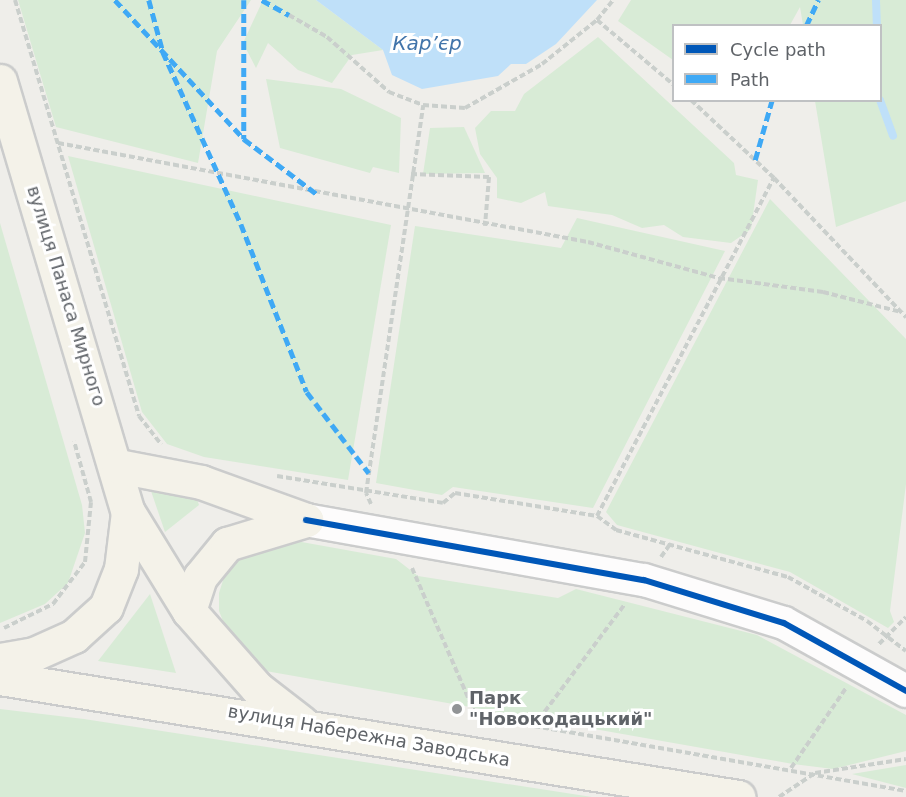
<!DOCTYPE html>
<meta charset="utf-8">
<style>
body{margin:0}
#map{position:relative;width:906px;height:797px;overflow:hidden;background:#efeeea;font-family:"DejaVu Sans",sans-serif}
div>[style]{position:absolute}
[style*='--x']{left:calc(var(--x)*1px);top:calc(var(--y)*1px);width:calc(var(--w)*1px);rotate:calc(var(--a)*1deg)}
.green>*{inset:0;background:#d8ebd6}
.water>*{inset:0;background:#bfe0f9}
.stream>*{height:8px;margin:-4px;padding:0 4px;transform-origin:4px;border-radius:4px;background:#bfe0f9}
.path>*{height:4px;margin-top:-2px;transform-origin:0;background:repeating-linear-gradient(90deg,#cacfcc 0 6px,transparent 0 9px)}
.roads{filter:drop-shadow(2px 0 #cbcccc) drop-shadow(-2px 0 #cbcccc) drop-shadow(0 2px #cbcccc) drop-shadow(0 -2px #cbcccc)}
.minor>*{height:32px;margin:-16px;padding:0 16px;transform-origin:16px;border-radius:16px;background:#fdfcfc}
.major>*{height:33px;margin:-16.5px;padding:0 16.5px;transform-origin:16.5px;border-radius:16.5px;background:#f4f2e9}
.quiet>*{height:4.5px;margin-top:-2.25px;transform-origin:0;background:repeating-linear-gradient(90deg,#3fa9f5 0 9px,transparent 0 13.5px)}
.cycleway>*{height:6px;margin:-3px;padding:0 3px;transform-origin:3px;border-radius:3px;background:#0057b8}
.dots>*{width:16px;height:16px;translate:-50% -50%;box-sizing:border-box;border:3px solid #fff;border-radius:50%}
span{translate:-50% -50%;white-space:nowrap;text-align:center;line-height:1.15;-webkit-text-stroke:6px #fff;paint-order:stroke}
.street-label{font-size:18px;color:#5f6368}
.poi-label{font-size:18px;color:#5f6368;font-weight:700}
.left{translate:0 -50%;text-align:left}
.water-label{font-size:20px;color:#4174aa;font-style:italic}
.legend{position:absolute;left:672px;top:24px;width:210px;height:78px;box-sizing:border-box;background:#fff;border:2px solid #bfc1c3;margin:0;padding:8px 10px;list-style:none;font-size:18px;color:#5f6368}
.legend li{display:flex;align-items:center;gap:12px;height:30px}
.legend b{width:30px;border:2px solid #bfc1c3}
</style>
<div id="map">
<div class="green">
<div style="clip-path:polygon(18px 0,251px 0,217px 51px,198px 163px,56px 127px)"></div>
<div style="clip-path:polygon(263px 0,316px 0,383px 50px,352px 55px,332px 83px,298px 70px,268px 43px,256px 68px,243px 43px)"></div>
<div style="clip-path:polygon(631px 0,906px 0,906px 201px,836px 227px,815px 101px,880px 100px,880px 26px,803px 25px,800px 7px,790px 25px,674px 26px,673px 60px,618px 21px)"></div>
<div style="clip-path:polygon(598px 37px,734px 163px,736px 175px,758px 180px,751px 229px,731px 243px,683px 237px,664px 225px,642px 228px,612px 215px,548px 206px,545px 192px,521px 203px,497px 198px,497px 178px,480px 154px,475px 128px,491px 111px,515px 111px,524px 94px)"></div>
<div style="clip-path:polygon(266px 79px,341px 89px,401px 118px,399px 173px,373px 167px,370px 173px,280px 148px)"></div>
<div style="clip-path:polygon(464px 127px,485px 173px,423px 174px,430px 128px)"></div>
<div style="clip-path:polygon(68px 156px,391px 225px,348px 480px,204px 457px,167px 444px,142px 412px)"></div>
<div style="clip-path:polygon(770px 199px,906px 339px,906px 484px,890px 611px,894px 622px,888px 628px,790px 572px,617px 525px,606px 512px)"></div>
<div style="clip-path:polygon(577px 218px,725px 251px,593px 508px,453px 487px,442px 495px,376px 483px,415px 226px,561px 248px)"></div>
<div style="clip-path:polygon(0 223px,82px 505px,85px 533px,68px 583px,45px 604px,0 623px)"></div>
<div style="clip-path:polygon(151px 491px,196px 496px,199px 505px,165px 532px)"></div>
<div style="clip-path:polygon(296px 541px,396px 559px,418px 576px,558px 598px,576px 589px,757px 635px,906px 715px,906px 751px,833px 769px,793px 764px,260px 670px,231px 641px,219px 611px,219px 593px,226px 571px,239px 557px)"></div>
<div style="clip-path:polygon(150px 594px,176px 673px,98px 661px)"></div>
<div style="clip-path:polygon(0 709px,84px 719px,592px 797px,0 797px)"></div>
<div style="clip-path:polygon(906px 765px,906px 788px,852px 774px)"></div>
</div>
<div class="water">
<div style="clip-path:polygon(316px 0,597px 0,556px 44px,526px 64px,511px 64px,498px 76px,422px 89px,392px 75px,383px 50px)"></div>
</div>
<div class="stream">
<div style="--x:876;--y:0;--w:26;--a:88"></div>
<div style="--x:880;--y:100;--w:38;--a:70"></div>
</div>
<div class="path">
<div style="--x:15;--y:0;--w:434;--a:73.4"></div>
<div style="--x:139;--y:416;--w:36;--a:52"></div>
<div style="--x:289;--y:15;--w:44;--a:30.1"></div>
<div style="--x:327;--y:37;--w:83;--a:41.6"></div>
<div style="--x:389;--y:92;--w:36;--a:21"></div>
<div style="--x:423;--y:105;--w:42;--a:4.1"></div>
<div style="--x:465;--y:108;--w:89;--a:-29.7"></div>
<div style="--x:542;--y:64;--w:70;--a:-38.7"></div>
<div style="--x:597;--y:20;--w:26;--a:-51"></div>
<div style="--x:597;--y:20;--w:101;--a:40.2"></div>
<div style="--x:691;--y:100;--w:114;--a:43.2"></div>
<div style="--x:774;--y:178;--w:192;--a:46.5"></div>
<div style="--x:58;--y:143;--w:539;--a:10.58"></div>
<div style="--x:588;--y:242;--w:136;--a:15.4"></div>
<div style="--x:719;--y:278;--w:105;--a:7.7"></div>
<div style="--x:823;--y:292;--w:81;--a:14.4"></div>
<div style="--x:411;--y:174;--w:78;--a:2.2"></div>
<div style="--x:489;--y:177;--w:49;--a:94.7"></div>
<div style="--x:277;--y:476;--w:168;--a:9.2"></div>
<div style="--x:443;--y:503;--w:16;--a:-40"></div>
<div style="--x:455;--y:493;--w:144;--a:9.2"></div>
<div style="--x:597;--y:516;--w:24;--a:36"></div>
<div style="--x:616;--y:530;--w:178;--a:15.3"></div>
<div style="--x:788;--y:577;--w:90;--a:29.1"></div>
<div style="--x:867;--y:621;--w:49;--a:37.6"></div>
<div style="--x:371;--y:504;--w:12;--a:-114"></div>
<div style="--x:366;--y:493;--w:392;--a:-81.6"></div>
<div style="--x:597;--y:516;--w:382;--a:-62.4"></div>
<div style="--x:661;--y:557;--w:16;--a:-55"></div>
<div style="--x:412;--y:568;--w:163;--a:66.6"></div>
<div style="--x:477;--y:718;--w:58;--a:8"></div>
<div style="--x:534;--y:726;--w:152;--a:-53.3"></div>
<div style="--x:4;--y:628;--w:55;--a:-26.1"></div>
<div style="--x:53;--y:604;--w:53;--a:-52.7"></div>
<div style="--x:85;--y:562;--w:60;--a:-84.3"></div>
<div style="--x:91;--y:502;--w:63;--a:-105.6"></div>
<div style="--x:879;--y:644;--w:38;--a:-45"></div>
<div style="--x:534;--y:726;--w:378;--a:9.9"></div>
<div style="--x:791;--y:768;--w:97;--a:-55.5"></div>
<div style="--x:779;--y:797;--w:43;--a:-33.7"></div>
<div style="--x:815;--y:773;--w:92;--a:-8.7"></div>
</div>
<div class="roads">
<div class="minor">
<div style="--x:306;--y:520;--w:343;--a:10.1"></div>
<div style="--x:644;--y:580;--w:146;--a:17.1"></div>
<div style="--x:784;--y:623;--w:140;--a:29.1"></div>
</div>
<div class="major">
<div style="--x:0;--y:81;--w:450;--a:73.5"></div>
<div style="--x:128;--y:512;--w:116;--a:58.4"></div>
<div style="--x:189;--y:611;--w:103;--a:48.6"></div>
<div style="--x:257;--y:688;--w:56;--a:37.7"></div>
<div style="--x:118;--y:466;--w:85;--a:10.9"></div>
<div style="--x:201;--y:482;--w:112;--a:19.9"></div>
<div style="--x:189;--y:611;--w:36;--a:-72"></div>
<div style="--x:200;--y:577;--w:43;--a:-50.7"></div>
<div style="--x:227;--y:544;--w:83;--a:-16.9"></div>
<div style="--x:0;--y:660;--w:35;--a:-10"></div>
<div style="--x:34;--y:654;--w:44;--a:-24.2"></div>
<div style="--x:74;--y:636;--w:43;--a:-42.2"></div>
<div style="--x:106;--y:607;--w:41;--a:-68.5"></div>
<div style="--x:121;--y:569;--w:57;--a:-83"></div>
<div style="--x:0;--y:678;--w:748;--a:9.16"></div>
</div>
</div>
<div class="quiet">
<div style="--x:115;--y:0;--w:190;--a:47.1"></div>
<div style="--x:149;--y:0;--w:54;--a:74.9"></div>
<div style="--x:163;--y:52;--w:189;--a:65.6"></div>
<div style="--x:241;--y:224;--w:180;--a:68.6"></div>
<div style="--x:307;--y:392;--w:102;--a:52.6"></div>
<div style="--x:244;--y:0;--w:139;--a:90"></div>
<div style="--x:244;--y:139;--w:93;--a:37.1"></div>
<div style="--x:262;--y:0;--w:31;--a:29"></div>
<div style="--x:806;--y:26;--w:29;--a:-65"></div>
<div style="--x:755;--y:160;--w:62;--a:-74.2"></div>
</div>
<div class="cycleway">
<div style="--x:306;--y:520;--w:343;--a:10.1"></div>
<div style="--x:644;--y:580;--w:146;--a:17.1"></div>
<div style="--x:784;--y:623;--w:140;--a:29.1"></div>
</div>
<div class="dots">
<div style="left:457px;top:709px;background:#919496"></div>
</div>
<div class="street-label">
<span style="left:66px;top:296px;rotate:73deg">вулиця Панаса Мирного</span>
<span style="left:369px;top:736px;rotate:10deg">вулиця Набережна Заводська</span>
</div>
<div class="poi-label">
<span class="left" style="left:469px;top:709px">Парк<br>"Новокодацький"</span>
</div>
<div class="water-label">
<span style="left:427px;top:43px">Кар’єр</span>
</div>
<ul class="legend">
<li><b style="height:8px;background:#0057b8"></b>Cycle path</li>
<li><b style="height:8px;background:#3fa9f5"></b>Path</li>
</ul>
</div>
